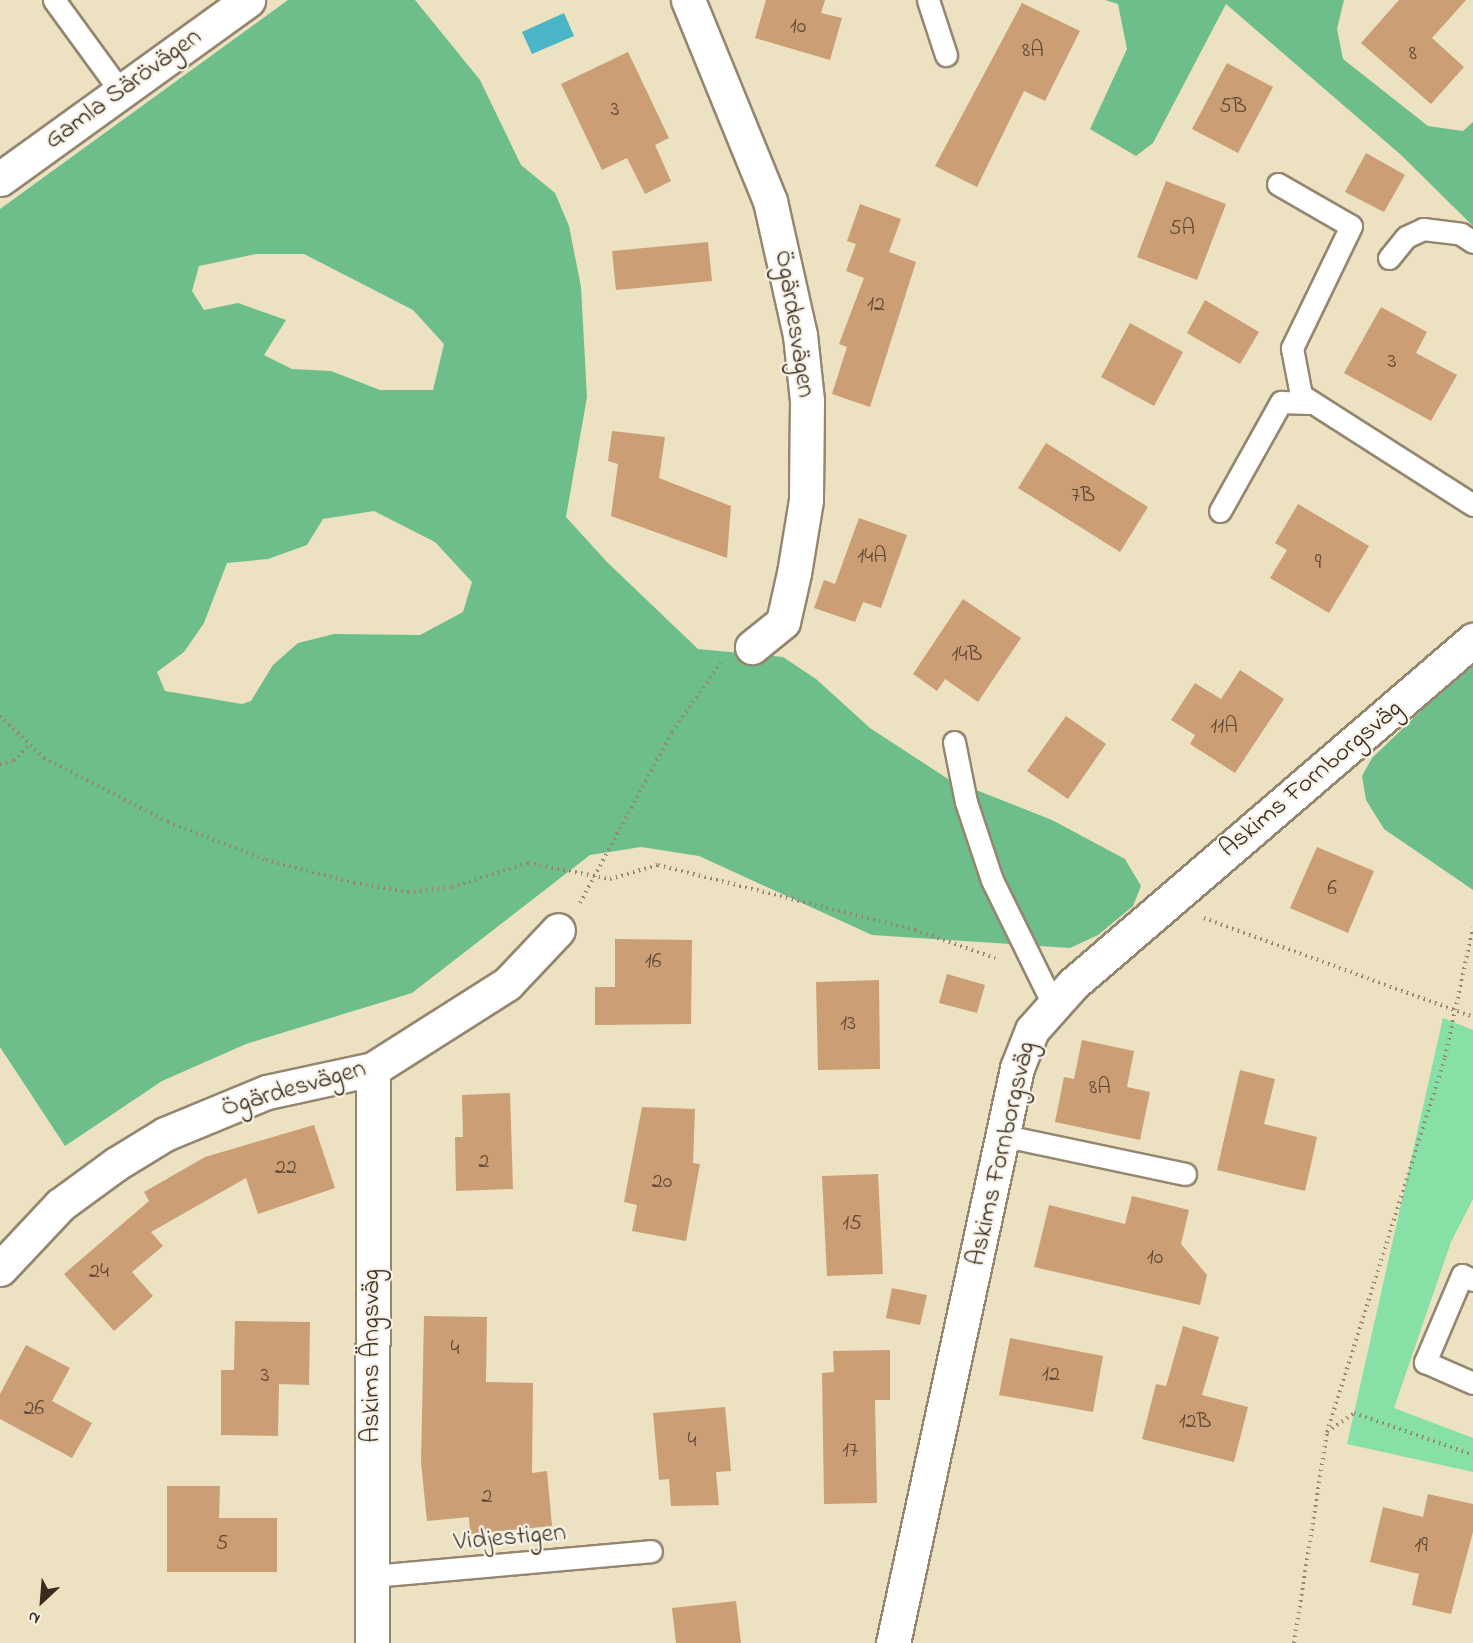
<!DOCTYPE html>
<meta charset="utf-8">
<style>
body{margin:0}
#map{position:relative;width:1473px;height:1643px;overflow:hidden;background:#ece2c1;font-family:"Indie Flower",sans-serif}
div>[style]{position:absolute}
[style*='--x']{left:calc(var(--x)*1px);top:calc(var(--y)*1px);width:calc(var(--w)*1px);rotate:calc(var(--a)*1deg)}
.green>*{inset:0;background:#87e0a5}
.forest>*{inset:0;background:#6dbe8a}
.water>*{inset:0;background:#4ab5c7}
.building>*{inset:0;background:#cb9e75}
.path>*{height:4px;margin-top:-2px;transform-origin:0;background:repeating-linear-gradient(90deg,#948670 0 1.5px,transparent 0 6px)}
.roads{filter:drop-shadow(2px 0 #948670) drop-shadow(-2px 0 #948670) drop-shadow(0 2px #948670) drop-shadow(0 -2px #948670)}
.service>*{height:21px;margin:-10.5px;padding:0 10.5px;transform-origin:10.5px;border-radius:10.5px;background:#fff}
.minor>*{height:33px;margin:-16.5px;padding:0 16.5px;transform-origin:16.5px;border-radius:16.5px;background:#fff}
.tertiary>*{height:33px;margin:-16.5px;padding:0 16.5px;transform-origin:16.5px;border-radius:16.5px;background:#fff}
span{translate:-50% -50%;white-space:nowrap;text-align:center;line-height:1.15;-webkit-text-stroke:4.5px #f7f3e8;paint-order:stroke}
.number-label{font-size:22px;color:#5f4734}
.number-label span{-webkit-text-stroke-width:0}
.street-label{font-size:26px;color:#3b2a1e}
.north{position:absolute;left:12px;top:1571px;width:60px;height:60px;-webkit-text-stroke:4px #f7f3e8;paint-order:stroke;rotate:206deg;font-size:16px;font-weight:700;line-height:24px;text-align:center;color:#3b2a1e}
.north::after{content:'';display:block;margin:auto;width:21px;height:27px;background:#3b2a1e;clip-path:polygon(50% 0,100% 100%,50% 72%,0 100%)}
</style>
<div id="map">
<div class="green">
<div style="clip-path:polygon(1443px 1018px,1473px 1030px,1473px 1199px,1451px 1242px,1394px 1408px,1473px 1438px,1473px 1472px,1347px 1444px)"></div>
</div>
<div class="forest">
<div style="clip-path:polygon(evenodd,288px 0,415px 0,480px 80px,521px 165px,555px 193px,569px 226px,581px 287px,587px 397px,566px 517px,607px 562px,698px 649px,783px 657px,816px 679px,870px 728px,948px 779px,1052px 820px,1125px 859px,1141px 886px,1133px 906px,1098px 935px,1070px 948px,872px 935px,699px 856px,641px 847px,590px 855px,412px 993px,246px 1044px,162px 1081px,65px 1146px,0 1047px,0 209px,288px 0,256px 254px,304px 254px,413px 310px,444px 344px,433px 390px,380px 390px,331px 371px,292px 369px,264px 355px,286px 320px,238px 303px,204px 310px,192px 291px,199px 266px,256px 254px,288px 0,374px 511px,435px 542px,472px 582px,463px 612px,420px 635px,334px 634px,298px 643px,273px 665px,251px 701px,242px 704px,165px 691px,157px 672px,184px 652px,204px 623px,227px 563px,268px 559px,307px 545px,323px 519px,374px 511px)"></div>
<div style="clip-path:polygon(1105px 0,1344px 0,1337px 29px,1343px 59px,1428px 126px,1463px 131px,1473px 122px,1473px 226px,1400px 154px,1226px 4px,1153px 143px,1136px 156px,1090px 129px,1127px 49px,1118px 4px)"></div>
<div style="clip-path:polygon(1473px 661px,1473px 890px,1384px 829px,1366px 800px,1362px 776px,1372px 758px)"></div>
</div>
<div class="water">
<div style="clip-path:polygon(564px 13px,574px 36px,532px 54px,522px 32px)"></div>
</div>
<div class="building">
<div style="clip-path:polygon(766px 0,825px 0,821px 13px,842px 18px,830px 60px,755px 38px)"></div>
<div style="clip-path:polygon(1399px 0,1466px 0,1432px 38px,1464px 67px,1431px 104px,1361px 43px)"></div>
<div style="clip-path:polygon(1022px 3px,1080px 31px,1045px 101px,1024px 91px,977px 187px,935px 166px)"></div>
<div style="clip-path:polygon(628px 52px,669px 138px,655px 145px,671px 181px,645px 194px,627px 158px,602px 170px,561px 84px)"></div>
<div style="clip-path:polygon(1227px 63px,1273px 87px,1238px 153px,1192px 129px)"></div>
<div style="clip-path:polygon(1366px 153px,1405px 175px,1384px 212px,1345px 192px)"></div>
<div style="clip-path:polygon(1166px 181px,1226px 204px,1197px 280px,1137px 257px)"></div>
<div style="clip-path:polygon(860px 204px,901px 219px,889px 252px,916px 262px,870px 407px,832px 394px,847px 347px,839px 344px,864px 278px,846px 271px,856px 244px,847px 241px)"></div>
<div style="clip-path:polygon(708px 242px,712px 281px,616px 290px,612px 251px)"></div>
<div style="clip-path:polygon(1205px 300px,1259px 332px,1240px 364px,1187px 333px)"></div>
<div style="clip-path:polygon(1381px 307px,1427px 332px,1416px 353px,1457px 375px,1431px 421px,1344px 373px)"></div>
<div style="clip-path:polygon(1130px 323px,1183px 352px,1154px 406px,1101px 377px)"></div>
<div style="clip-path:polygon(612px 431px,665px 437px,659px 478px,731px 506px,727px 558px,611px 516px,618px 464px,608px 461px)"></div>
<div style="clip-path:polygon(1046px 443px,1148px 507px,1120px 552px,1018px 488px)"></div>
<div style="clip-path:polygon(1298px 504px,1369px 546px,1329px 613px,1270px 578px,1287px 550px,1275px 543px)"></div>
<div style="clip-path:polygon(859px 518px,907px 535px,881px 608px,863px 602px,855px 622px,814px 608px,824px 580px,835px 584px)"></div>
<div style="clip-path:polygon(963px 599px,1021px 638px,978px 702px,945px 679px,937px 691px,913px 674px)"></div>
<div style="clip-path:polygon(1240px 670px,1284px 699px,1235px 773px,1190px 744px,1195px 735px,1171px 720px,1195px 683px,1221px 699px)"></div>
<div style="clip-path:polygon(1066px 716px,1106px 744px,1068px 799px,1027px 771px)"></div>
<div style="clip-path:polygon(1317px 847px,1374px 871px,1348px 933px,1290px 908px)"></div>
<div style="clip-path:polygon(615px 939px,692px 940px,691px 1024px,595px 1025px,595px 987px,615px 987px)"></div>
<div style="clip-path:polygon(947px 974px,985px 985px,977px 1013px,939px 1003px)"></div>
<div style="clip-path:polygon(879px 980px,880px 1069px,818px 1070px,816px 982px)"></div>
<div style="clip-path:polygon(1082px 1040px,1134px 1051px,1127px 1087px,1150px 1092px,1140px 1140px,1055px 1122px,1064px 1077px,1074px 1079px)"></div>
<div style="clip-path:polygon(1240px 1070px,1275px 1079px,1264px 1124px,1317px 1137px,1305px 1191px,1217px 1170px)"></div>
<div style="clip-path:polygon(510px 1093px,513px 1189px,456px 1191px,455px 1137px,463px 1137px,462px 1095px)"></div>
<div style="clip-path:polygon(642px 1107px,695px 1109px,693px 1163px,700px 1164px,686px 1241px,632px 1231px,637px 1205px,624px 1202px)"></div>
<div style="clip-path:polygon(314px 1125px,335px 1188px,258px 1214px,246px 1178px,151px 1232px,163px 1246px,132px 1272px,153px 1296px,114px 1331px,64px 1274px,149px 1201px,144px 1192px,205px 1157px)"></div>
<div style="clip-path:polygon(878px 1174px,883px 1274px,827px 1276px,822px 1176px)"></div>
<div style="clip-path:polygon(1132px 1196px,1189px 1210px,1181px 1244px,1207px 1275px,1200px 1305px,1034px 1267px,1049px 1205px,1125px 1224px)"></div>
<div style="clip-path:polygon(892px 1288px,927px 1295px,920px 1325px,886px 1318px)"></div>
<div style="clip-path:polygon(424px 1316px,487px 1317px,486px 1382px,533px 1383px,532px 1473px,547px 1471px,552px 1526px,470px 1534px,469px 1517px,427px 1521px,421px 1463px)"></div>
<div style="clip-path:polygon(235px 1321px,310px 1322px,309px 1385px,279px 1384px,278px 1436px,221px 1435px,221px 1370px,234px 1370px)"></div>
<div style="clip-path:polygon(1183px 1326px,1219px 1337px,1202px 1395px,1248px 1407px,1234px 1462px,1142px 1439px,1156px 1384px,1166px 1386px)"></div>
<div style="clip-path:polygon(1010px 1338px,1103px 1356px,1093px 1412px,999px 1395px)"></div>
<div style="clip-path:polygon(26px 1345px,70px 1368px,52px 1401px,92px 1423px,72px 1458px,0 1419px,0 1394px)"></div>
<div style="clip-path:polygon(890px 1350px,890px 1400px,875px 1400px,877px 1503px,824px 1504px,822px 1373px,834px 1372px,833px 1351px)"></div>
<div style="clip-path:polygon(725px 1407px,731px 1471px,716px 1472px,719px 1505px,671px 1506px,669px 1479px,659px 1480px,653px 1413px)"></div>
<div style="clip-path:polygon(167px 1486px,220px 1486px,219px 1518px,277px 1518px,277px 1572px,167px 1572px)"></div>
<div style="clip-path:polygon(1428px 1494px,1473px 1504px,1473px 1532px,1451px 1614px,1412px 1605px,1419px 1574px,1370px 1562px,1383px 1507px,1423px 1517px)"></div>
<div style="clip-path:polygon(736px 1601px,741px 1643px,676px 1643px,672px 1608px)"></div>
</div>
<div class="path">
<div style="--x:0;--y:716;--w:61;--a:43.7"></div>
<div style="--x:44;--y:758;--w:140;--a:27.3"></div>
<div style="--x:168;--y:822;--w:105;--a:21.2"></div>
<div style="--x:266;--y:860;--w:91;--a:14.6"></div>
<div style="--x:354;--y:883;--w:55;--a:9.5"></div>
<div style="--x:408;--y:892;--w:44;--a:-6.5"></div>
<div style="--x:452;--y:887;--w:80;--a:-17.5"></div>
<div style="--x:528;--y:863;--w:84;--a:11"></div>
<div style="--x:610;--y:879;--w:50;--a:-16.3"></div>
<div style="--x:658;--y:865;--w:265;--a:14.2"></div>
<div style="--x:915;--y:930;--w:85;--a:19.3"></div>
<div style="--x:0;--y:764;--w:14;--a:-12"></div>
<div style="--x:14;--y:761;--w:22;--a:-47"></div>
<div style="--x:580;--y:903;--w:194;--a:-61.7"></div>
<div style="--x:672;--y:732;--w:85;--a:-55"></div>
<div style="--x:1204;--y:918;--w:287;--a:20.2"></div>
<div style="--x:1327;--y:1432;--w:393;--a:-72.5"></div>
<div style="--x:1445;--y:1057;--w:132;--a:-77.8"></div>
<div style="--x:1294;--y:1643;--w:214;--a:-81.1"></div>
<div style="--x:1327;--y:1432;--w:33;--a:-35"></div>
<div style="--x:1354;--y:1413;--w:126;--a:19.4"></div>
</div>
<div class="roads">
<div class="service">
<div style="--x:54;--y:0;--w:114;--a:53.9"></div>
<div style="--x:928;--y:0;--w:58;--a:71.9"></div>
<div style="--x:1278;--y:184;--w:84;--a:29.9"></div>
<div style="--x:1351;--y:226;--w:136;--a:115.8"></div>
<div style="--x:1292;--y:348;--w:48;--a:79.2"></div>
<div style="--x:1301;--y:395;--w:204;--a:32.6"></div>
<div style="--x:1389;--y:258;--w:27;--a:-51"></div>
<div style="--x:1406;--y:237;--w:19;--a:-25"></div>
<div style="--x:1423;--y:229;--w:38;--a:7"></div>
<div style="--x:1461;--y:234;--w:14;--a:34"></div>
<div style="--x:1220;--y:511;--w:125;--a:-60.8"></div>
<div style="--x:1281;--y:402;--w:28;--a:2"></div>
<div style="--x:954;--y:742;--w:61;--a:78.7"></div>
<div style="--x:966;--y:802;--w:82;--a:71.6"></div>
<div style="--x:992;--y:880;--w:138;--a:63.8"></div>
<div style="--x:1005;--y:1136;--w:184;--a:11.9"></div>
<div style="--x:1473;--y:1280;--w:12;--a:-156"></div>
<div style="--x:1462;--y:1275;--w:95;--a:113"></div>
<div style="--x:1425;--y:1362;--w:52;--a:23.6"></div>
<div style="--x:372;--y:1576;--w:280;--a:-5.1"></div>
</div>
<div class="minor">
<div style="--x:688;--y:0;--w:217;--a:67.8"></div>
<div style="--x:770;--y:201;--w:137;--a:77.4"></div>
<div style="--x:800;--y:335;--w:66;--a:83.9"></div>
<div style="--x:807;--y:401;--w:99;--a:90.6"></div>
<div style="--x:806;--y:500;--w:74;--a:99.3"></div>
<div style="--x:794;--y:573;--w:50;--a:102.7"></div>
<div style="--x:783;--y:622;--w:40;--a:141"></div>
<div style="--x:0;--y:1269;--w:88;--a:-46.8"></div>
<div style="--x:60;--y:1205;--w:69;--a:-36.2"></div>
<div style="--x:116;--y:1164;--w:57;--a:-31.5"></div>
<div style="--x:165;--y:1134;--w:110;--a:-22.4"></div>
<div style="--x:267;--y:1092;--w:108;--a:-12.2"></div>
<div style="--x:373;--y:1069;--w:159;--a:-32.4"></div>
<div style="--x:507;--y:984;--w:74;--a:-46.6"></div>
<div style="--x:372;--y:1643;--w:574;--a:-89.9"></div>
<div style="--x:893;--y:1643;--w:588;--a:-77.83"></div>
<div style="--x:1017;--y:1068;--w:41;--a:-68.5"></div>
<div style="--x:1032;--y:1030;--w:62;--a:-48.3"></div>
<div style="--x:1073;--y:984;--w:528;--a:-40.7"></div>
</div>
<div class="tertiary">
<div style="--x:0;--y:179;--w:306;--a:-35.8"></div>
</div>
</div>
<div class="number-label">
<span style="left:798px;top:28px">10</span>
<span style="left:1033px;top:52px">8A</span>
<span style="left:1413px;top:55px">8</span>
<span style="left:1233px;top:108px">5B</span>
<span style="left:615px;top:111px">3</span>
<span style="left:1182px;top:230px">5A</span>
<span style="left:876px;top:306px">12</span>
<span style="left:1392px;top:363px">3</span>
<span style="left:1083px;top:497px">7B</span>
<span style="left:872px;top:558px">14A</span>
<span style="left:1318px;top:564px">9</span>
<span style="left:967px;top:656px">14B</span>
<span style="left:1224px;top:728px">11A</span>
<span style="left:1332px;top:890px">6</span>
<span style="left:653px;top:963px">16</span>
<span style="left:848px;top:1025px">13</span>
<span style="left:1100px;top:1089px">8A</span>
<span style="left:484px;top:1163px">2</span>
<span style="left:286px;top:1169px">22</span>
<span style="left:662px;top:1183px">20</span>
<span style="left:852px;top:1225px">15</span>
<span style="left:1155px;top:1259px">10</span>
<span style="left:99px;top:1273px">24</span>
<span style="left:455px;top:1350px">4</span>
<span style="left:1051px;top:1376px">12</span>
<span style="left:265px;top:1377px">3</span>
<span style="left:34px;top:1410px">26</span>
<span style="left:1195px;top:1423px">12B</span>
<span style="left:692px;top:1442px">4</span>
<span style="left:850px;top:1452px">17</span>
<span style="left:487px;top:1498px">2</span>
<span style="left:222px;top:1545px">5</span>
<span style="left:1421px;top:1547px">19</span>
</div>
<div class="street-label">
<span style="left:124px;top:90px;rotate:-36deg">Gamla Särövägen</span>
<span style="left:793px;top:324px;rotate:81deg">Ögärdesvägen</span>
<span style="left:1312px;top:780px;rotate:-40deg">Askims Fornborgsväg</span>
<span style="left:294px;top:1090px;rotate:-16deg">Ögärdesvägen</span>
<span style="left:1003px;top:1154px;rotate:-77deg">Askims Fornborgsväg</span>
<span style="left:373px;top:1356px;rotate:-90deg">Askims Ängsväg</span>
<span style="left:510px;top:1539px;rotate:-5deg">Vidjestigen</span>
</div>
<div class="north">N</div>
</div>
